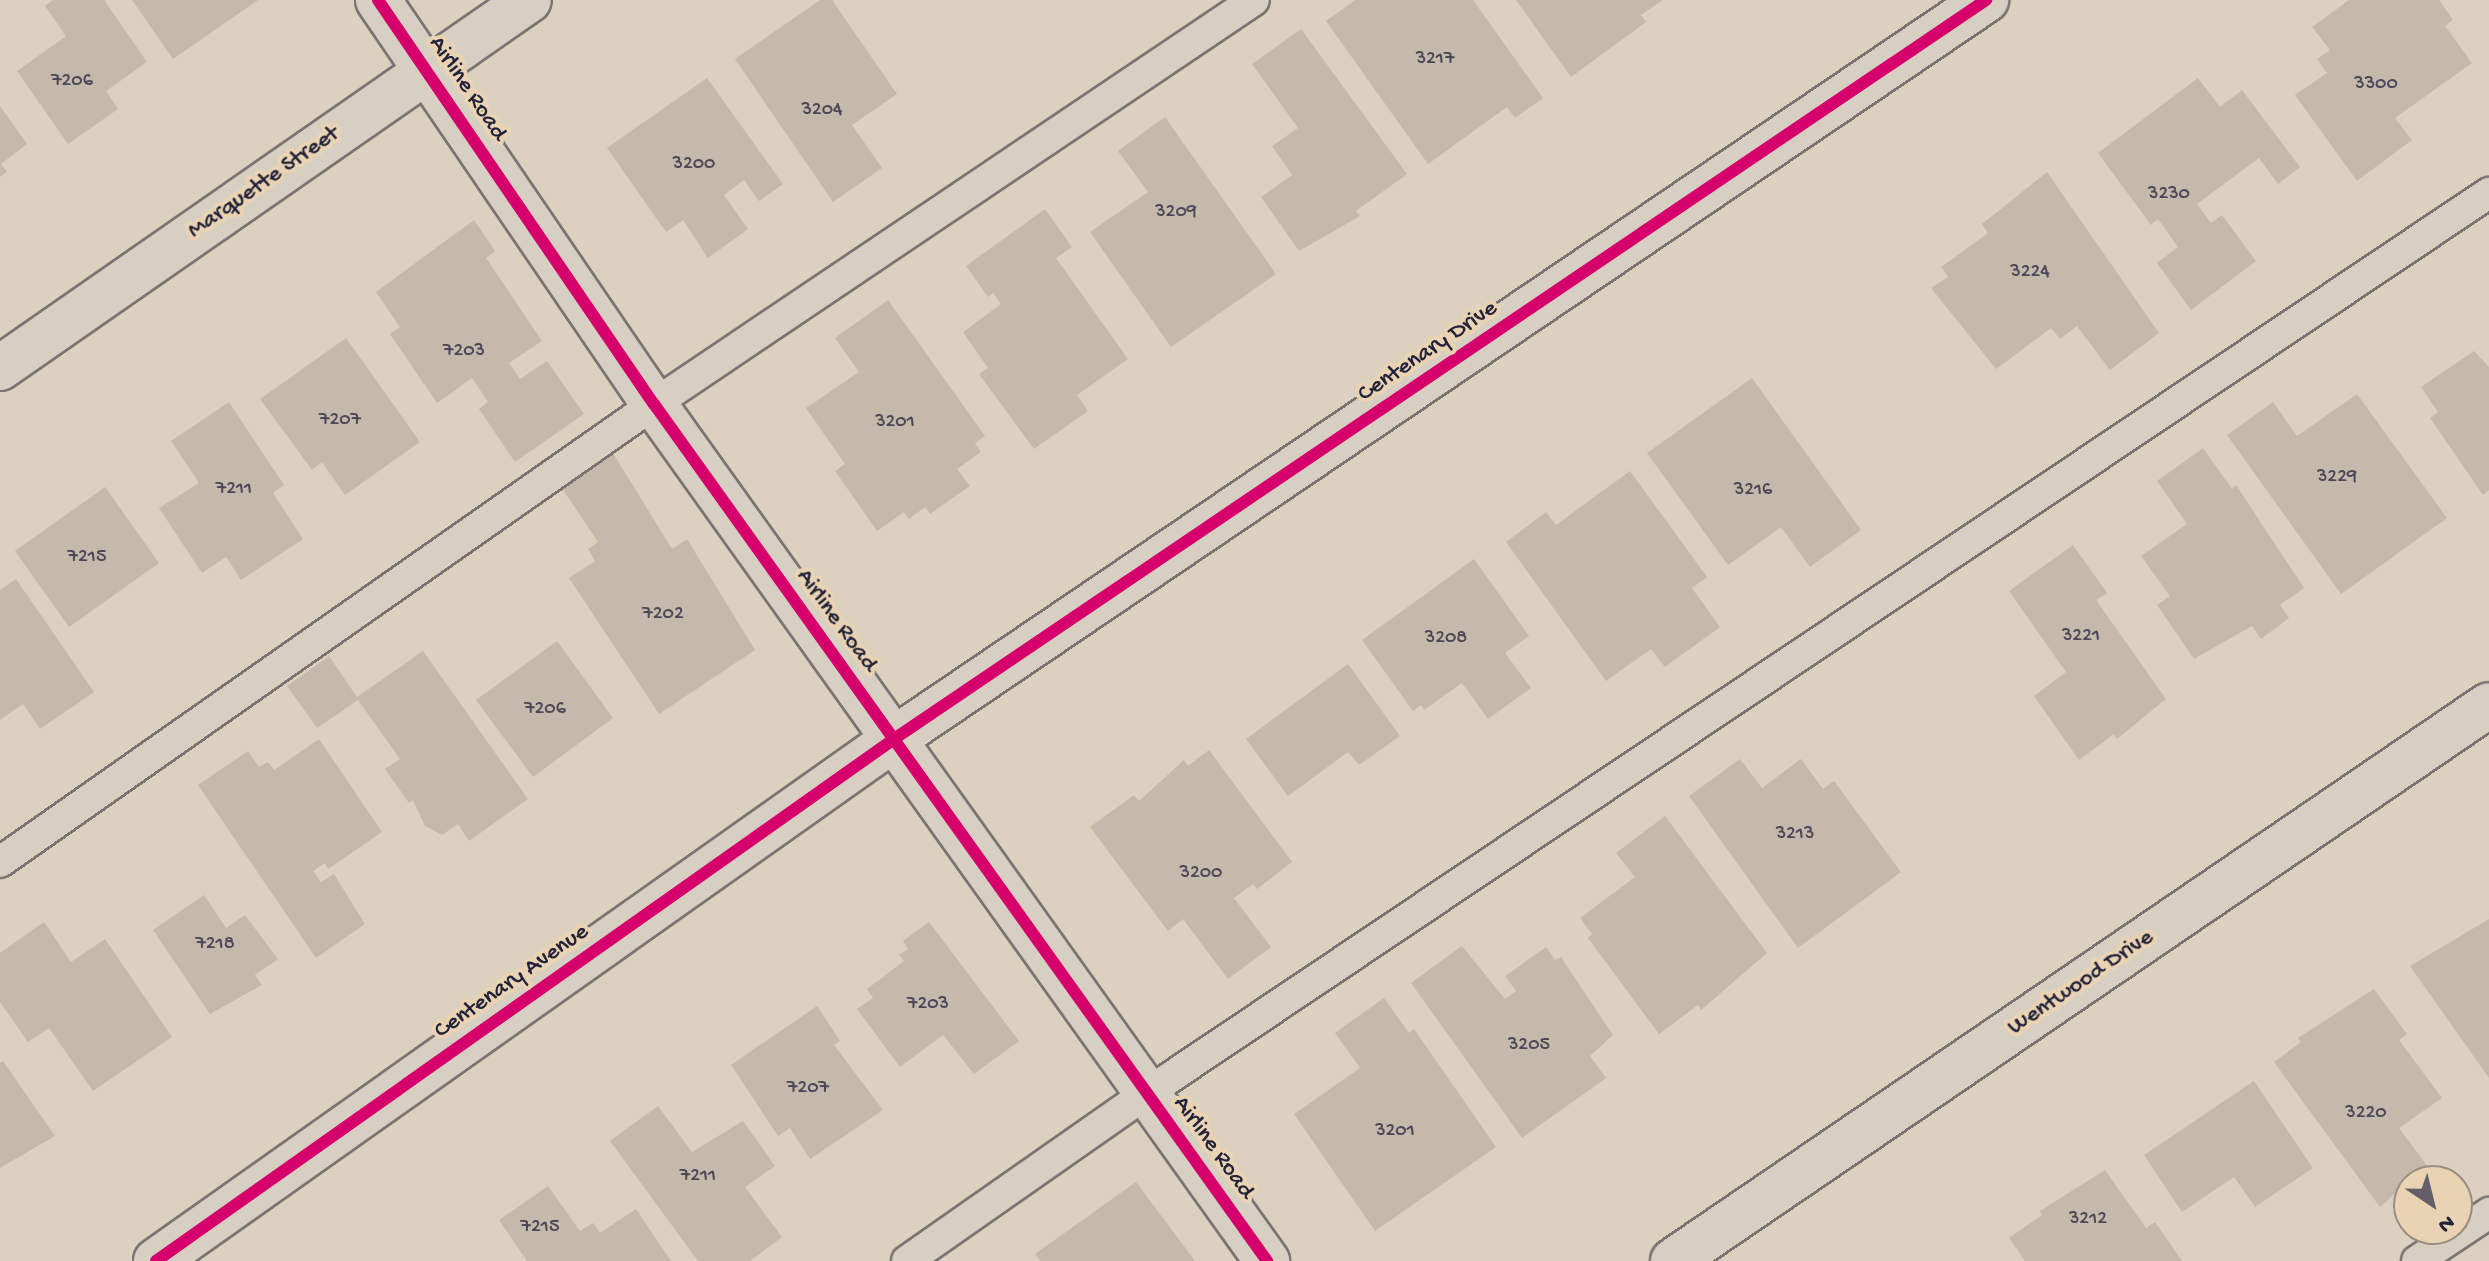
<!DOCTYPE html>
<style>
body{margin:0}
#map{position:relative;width:2489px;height:1261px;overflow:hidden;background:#dcd0bf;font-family:"Gochi Hand",sans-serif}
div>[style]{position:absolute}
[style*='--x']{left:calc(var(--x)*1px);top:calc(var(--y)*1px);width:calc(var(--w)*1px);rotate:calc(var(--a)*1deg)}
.building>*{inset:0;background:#c5b9ac}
.roads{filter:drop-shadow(2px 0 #7a7572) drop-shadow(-2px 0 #7a7572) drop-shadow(0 2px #7a7572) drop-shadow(0 -2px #7a7572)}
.lane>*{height:30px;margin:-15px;padding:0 15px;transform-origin:15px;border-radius:15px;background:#d8cfc3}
.street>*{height:44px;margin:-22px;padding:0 22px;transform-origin:22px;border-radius:22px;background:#d8cfc3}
.cycleway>*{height:12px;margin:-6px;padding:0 6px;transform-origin:6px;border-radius:6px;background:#d6006c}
span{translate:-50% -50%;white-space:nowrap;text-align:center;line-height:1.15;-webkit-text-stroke:8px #e9d3b2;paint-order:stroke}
.number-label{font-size:20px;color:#4c4858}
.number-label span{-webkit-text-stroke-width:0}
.street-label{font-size:24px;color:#22223b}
.north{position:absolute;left:2393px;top:1165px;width:80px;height:80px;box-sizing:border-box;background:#e9d3b2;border:2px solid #998c82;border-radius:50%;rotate:145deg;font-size:22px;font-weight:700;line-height:32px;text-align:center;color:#22223b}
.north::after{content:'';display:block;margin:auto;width:28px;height:36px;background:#635f69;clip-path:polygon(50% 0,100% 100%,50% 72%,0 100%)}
</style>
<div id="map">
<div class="building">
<div style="clip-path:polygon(53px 0,104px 0,147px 62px,106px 91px,118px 109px,68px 144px,17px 71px,66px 36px,45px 6px)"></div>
<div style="clip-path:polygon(132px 0,258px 0,173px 59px)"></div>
<div style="clip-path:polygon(820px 0,832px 0,897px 94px,852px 125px,882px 168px,833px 202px,735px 59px)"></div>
<div style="clip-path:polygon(1355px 0,1473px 0,1543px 98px,1515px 118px,1507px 107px,1428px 164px,1326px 21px)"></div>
<div style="clip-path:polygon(1516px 0,1663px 0,1641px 15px,1646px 22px,1571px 77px)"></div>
<div style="clip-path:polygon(2349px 0,2439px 0,2453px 20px,2445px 26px,2472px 63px,2395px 118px,2412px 140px,2357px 181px,2295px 95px,2327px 73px,2317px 59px,2330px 50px,2312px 27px)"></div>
<div style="clip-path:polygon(1301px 29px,1407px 174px,1356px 211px,1360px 216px,1299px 251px,1261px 197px,1292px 175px,1272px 146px,1298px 128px,1252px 64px)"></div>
<div style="clip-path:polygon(707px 78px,783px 184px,759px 201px,744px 180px,724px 195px,748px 229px,708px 258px,683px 220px,666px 232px,607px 148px)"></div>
<div style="clip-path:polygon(2198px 78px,2220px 107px,2242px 90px,2300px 167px,2278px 184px,2259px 158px,2197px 204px,2211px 223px,2222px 215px,2256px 261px,2191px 310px,2157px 263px,2178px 247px,2158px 219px,2151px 225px,2098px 153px)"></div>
<div style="clip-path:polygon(0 106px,27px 144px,1px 164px,7px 172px,0 177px)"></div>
<div style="clip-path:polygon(1165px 117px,1276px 274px,1171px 347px,1090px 232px,1148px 192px,1118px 151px)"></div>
<div style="clip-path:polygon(2047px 172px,2159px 333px,2110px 370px,2077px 326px,2060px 339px,2051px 328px,1996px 369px,1931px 288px,1948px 277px,1941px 267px,1988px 233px,1982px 224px)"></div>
<div style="clip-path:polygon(1045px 209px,1072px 247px,1056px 258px,1128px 359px,1077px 395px,1088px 411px,1034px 449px,979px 374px,988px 368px,963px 332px,1001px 304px,993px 293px,988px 297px,966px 266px)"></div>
<div style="clip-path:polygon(474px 220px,495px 251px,486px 258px,542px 341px,509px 363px,520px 379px,547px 361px,584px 414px,515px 462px,479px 409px,488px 402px,472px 378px,437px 403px,390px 334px,400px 327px,376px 292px)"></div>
<div style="clip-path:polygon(888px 300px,985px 436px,975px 443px,981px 452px,957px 469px,970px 486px,930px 514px,925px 507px,909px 519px,904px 512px,877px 531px,835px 471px,845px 464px,806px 408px,859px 372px,835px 338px)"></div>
<div style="clip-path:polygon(346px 338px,420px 442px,345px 495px,322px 462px,312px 470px,260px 399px)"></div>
<div style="clip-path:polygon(2474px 351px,2489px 367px,2489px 490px,2483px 495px,2430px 418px,2438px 412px,2421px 387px)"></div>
<div style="clip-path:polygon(1752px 378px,1861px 530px,1810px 567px,1781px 527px,1728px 565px,1647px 453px)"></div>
<div style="clip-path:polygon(2357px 394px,2447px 518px,2341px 594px,2227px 435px,2273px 402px,2297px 436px)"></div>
<div style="clip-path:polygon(229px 402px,284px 485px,273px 493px,303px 539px,241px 580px,226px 557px,202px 573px,159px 508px,199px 483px,171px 441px)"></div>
<div style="clip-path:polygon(2203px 448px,2232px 489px,2236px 485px,2304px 588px,2280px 605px,2289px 618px,2261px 639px,2252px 626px,2194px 659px,2157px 605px,2170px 596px,2141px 556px,2187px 524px,2157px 481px)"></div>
<div style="clip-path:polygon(613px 453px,672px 549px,687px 539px,755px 650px,659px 714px,569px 578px,595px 561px,588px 549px,598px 542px,561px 487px)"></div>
<div style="clip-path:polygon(1630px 471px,1707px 577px,1692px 588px,1720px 627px,1665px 667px,1651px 649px,1606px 681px,1506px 542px,1546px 512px,1556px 525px)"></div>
<div style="clip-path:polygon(105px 487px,159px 563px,69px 627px,15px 551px)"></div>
<div style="clip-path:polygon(2073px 545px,2107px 593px,2096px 600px,2166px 699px,2117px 739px,2114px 734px,2079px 760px,2034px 696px,2066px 672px,2009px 591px)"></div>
<div style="clip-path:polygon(1474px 559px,1529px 636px,1505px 653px,1531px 688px,1488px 719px,1462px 683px,1424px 710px,1421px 705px,1413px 711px,1362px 640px)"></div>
<div style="clip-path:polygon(16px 579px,94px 692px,40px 729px,23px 704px,0 720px,0 590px)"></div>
<div style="clip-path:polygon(557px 641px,613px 718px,533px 777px,476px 700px)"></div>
<div style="clip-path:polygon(423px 651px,528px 799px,469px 841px,458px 824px,442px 835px,425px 826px,413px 800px,409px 803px,385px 769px,400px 759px,358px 700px,317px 728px,287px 686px,329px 656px,357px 697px)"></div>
<div style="clip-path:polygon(1348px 664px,1400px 736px,1359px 765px,1348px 752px,1288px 796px,1246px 739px)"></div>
<div style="clip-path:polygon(319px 739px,382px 832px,328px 869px,325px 863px,313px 871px,321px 882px,334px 874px,365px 924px,316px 958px,198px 785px,248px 751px,259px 767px,268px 762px,274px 770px)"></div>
<div style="clip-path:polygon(1209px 750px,1292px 862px,1257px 889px,1253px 884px,1234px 898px,1271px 947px,1228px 979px,1183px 919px,1168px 931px,1090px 827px,1134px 795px,1139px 801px,1184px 760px,1188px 766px)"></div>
<div style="clip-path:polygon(1740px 759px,1762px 788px,1801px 759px,1823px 789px,1834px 781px,1901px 872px,1798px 948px,1689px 796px)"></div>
<div style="clip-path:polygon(1665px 816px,1767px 953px,1701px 1010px,1698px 1005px,1659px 1034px,1588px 938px,1592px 934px,1580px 918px,1635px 877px,1616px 853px)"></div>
<div style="clip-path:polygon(204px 895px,226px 928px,245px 915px,278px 959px,255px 975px,262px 985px,210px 1014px,153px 930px)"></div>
<div style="clip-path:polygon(2489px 919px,2489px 1078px,2410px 966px)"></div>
<div style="clip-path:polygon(44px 922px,71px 962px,105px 939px,172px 1037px,93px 1091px,49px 1028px,28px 1042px,0 1002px,0 953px)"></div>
<div style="clip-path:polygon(929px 922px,1019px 1041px,974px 1074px,943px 1035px,900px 1067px,857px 1009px,873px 998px,867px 989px,904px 961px,899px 955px,908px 949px,903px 941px)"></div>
<div style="clip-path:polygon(1462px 946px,1505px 999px,1516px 991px,1505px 976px,1546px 947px,1555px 960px,1561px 957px,1613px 1035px,1590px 1056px,1606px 1078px,1522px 1138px,1411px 983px)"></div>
<div style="clip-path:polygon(2374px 989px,2407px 1034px,2399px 1040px,2442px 1098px,2399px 1128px,2431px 1171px,2409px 1181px,2380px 1207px,2274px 1062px,2301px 1042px,2298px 1038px)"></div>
<div style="clip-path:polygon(1384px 998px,1409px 1033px,1414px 1029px,1496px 1147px,1375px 1231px,1294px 1114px,1360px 1068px,1335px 1033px)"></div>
<div style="clip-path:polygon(817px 1006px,840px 1041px,834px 1045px,883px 1110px,810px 1159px,790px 1128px,778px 1136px,731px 1065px)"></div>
<div style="clip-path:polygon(3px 1061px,55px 1136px,0 1168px,0 1063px)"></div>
<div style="clip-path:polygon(2254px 1081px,2313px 1168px,2255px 1207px,2234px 1177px,2182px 1212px,2144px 1155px)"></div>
<div style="clip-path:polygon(658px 1106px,692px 1152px,743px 1121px,775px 1166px,745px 1187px,782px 1237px,750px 1261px,698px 1261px,610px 1141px)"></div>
<div style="clip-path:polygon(2105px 1170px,2146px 1228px,2155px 1222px,2182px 1261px,2025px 1261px,2009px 1238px,2042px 1215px,2040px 1211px)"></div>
<div style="clip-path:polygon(1136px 1182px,1195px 1261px,1040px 1261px,1035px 1254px)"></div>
<div style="clip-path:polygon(548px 1186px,580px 1231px,593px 1223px,600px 1233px,636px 1209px,671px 1261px,527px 1261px,499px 1220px)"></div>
</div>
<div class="roads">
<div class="lane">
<div style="--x:0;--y:862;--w:798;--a:-35"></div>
<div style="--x:654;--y:404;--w:723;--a:-33.95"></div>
<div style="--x:907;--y:1261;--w:293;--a:-35"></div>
<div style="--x:1147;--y:1093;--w:1616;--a:-33.85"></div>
<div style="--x:2417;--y:1261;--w:87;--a:-33.7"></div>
</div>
<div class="street">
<div style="--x:378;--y:0;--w:489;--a:55.7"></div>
<div style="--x:654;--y:404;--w:1054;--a:54.42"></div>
<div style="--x:0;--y:368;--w:644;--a:-34.82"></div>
<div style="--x:156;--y:1261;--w:904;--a:-35.27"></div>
<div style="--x:894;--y:739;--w:1319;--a:-34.09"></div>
<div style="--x:1673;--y:1261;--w:987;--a:-34.27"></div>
</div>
</div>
<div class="cycleway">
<div style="--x:378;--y:0;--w:489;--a:55.7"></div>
<div style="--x:654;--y:404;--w:1054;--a:54.42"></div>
<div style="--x:156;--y:1261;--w:904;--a:-35.27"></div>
<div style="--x:894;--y:739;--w:1319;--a:-34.09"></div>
</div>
<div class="number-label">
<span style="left:1435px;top:59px">3217</span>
<span style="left:72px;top:81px">7206</span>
<span style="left:2376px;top:84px">3300</span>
<span style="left:822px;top:110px">3204</span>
<span style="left:694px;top:164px">3200</span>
<span style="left:2169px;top:194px">3230</span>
<span style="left:1176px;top:212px">3209</span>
<span style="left:2030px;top:272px">3224</span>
<span style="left:464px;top:351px">7203</span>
<span style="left:340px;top:420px">7207</span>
<span style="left:895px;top:422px">3201</span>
<span style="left:2337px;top:477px">3229</span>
<span style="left:234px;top:489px">7211</span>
<span style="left:1753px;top:490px">3216</span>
<span style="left:87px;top:557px">7215</span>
<span style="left:663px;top:614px">7202</span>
<span style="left:2081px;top:636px">3221</span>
<span style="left:1446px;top:638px">3208</span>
<span style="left:545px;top:709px">7206</span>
<span style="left:1795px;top:834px">3213</span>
<span style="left:1201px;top:873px">3200</span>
<span style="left:215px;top:944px">7218</span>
<span style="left:928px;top:1004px">7203</span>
<span style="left:1529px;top:1045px">3205</span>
<span style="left:808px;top:1088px">7207</span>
<span style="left:2366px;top:1113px">3220</span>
<span style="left:1395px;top:1131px">3201</span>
<span style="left:698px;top:1176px">7211</span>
<span style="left:2088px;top:1219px">3212</span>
<span style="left:540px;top:1227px">7215</span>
</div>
<div class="street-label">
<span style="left:467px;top:89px;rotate:56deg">Airline Road</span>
<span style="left:264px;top:183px;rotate:-35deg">Marquette Street</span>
<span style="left:1428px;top:352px;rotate:-34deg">Centenary Drive</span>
<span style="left:836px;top:621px;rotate:54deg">Airline Road</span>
<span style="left:512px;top:982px;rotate:-35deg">Centenary Avenue</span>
<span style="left:2081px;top:983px;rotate:-34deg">Wentwood Drive</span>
<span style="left:1213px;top:1148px;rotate:54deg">Airline Road</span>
</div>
<div class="north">N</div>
</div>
